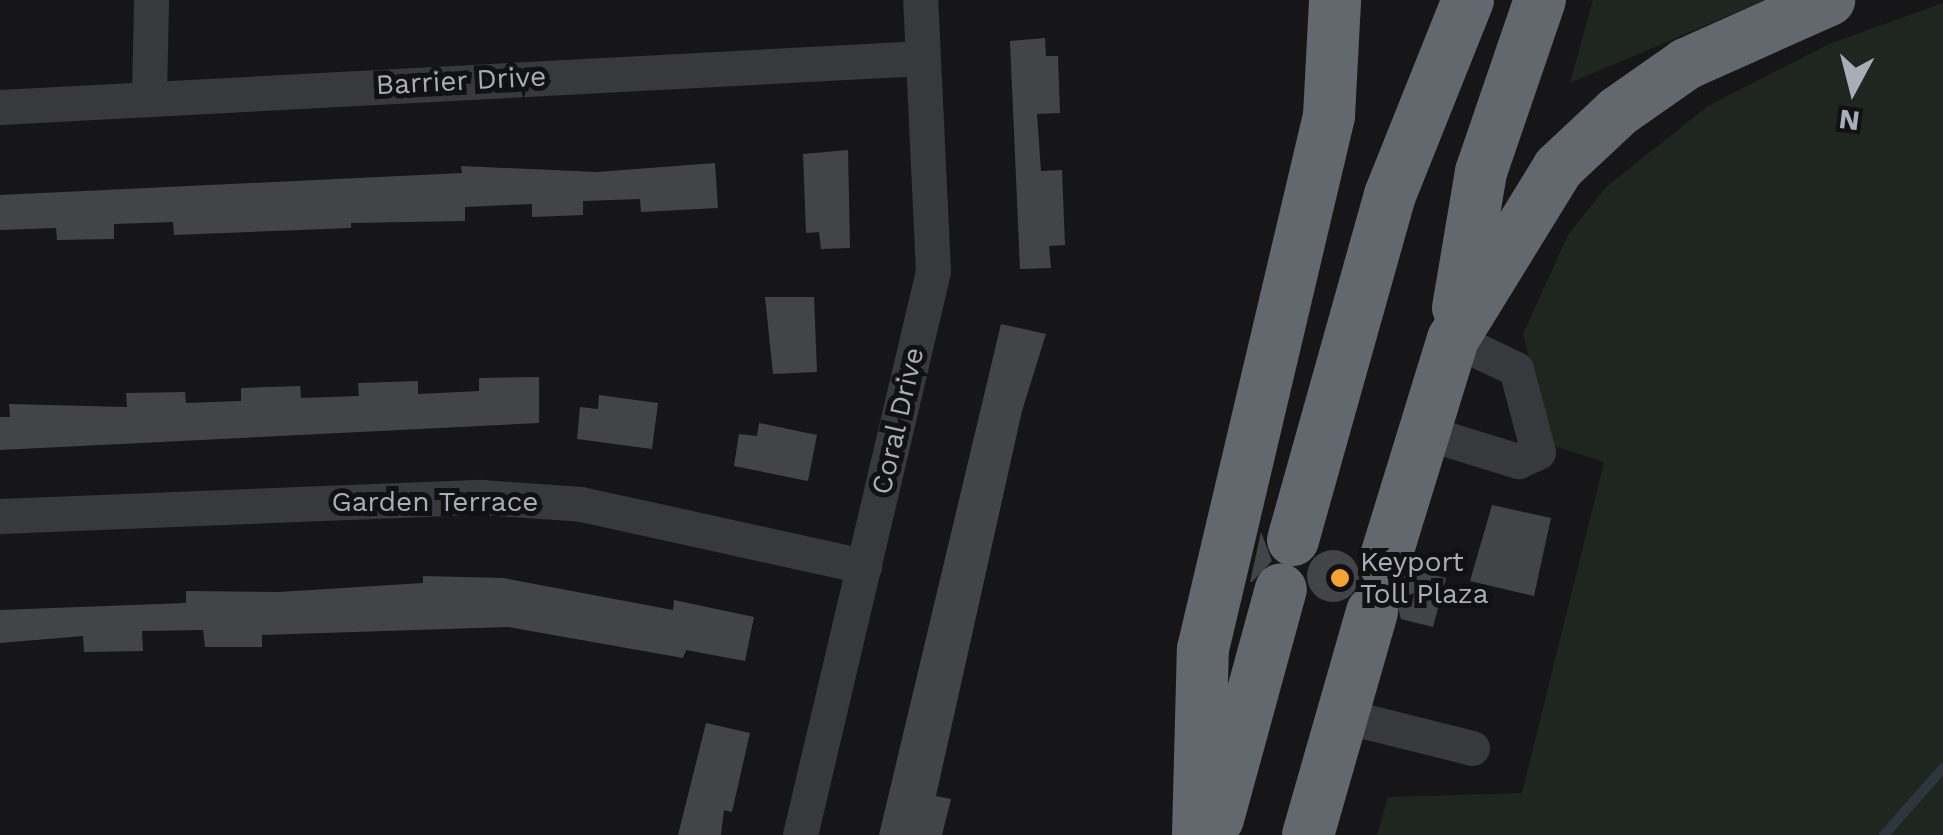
<!DOCTYPE html>
<style>
body{margin:0}
#map{position:relative;width:1943px;height:835px;overflow:hidden;background:#161618;font-family:"Work Sans",sans-serif}
div>[style]{position:absolute}
[style*='--x']{left:calc(var(--x)*1px);top:calc(var(--y)*1px);width:calc(var(--w)*1px);rotate:calc(var(--a)*1deg)}
.green>*{inset:0;background:#1e261f}
.stream>*{height:10px;margin:-5px;padding:0 5px;transform-origin:5px;border-radius:5px;background:#2c363c}
.building>*{inset:0;background:#424448}
.round{border-radius:50%}
.minor>*{height:35px;margin:-17.5px;padding:0 17.5px;transform-origin:17.5px;border-radius:17.5px;background:#37393d}
.highway>*{height:52px;margin:-26px;padding:0 26px;transform-origin:26px;border-radius:26px;background:#63676e}
.dots>*{width:28px;height:28px;translate:-50% -50%;box-sizing:border-box;border:5px solid #111113;border-radius:50%}
span{translate:-50% -50%;white-space:nowrap;text-align:center;line-height:1.15;-webkit-text-stroke:10px #111113;paint-order:stroke}
.street-label{font-size:28px;color:#a8aeb8}
.poi-label{font-size:28px;color:#a8aeb8}
.left{translate:0 -50%;text-align:left}
.north{position:absolute;left:1803px;top:40px;width:100px;height:100px;-webkit-text-stroke:8px #111113;paint-order:stroke;rotate:187deg;font-size:28px;font-weight:700;line-height:40px;text-align:center;color:#a8aeb8}
.north::after{content:'';display:block;margin:auto;width:35px;height:45px;background:#a8aeb8;clip-path:polygon(50% 0,100% 100%,50% 72%,0 100%)}
</style>
<div id="map">
<div class="green">
<div style="clip-path:polygon(1593px 0,1765px 0,1570px 83px)"></div>
<div style="clip-path:polygon(1943px 3px,1943px 835px,1377px 835px,1388px 797px,1522px 793px,1604px 462px,1551px 445px,1523px 334px,1568px 235px,1606px 187px,1708px 106px,1829px 44px)"></div>
</div>
<div class="stream">
<div style="--x:1884;--y:835;--w:89;--a:-48.6"></div>
</div>
<div class="building">
<div style="clip-path:polygon(1045px 38px,1046px 56px,1058px 56px,1060px 113px,1037px 114px,1041px 171px,1062px 170px,1065px 245px,1049px 246px,1051px 268px,1020px 269px,1010px 41px)"></div>
<div style="clip-path:polygon(848px 150px,850px 248px,821px 249px,819px 232px,806px 233px,803px 154px)"></div>
<div style="clip-path:polygon(715px 163px,718px 208px,641px 212px,640px 199px,583px 201px,583px 215px,532px 217px,532px 204px,465px 207px,465px 221px,351px 223px,351px 228px,174px 235px,173px 222px,114px 224px,114px 239px,57px 240px,56px 228px,0 230px,0 195px,462px 173px,461px 166px,597px 172px)"></div>
<div style="clip-path:polygon(765px 297px,814px 297px,817px 372px,773px 374px)"></div>
<div style="clip-path:polygon(1001px 324px,1046px 334px,1022px 411px,936px 796px,951px 799px,942px 835px,879px 835px)"></div>
<div style="clip-path:polygon(539px 377px,539px 423px,0 450px,0 417px,10px 417px,9px 404px,127px 407px,126px 393px,185px 392px,186px 403px,241px 401px,241px 388px,300px 386px,301px 398px,359px 396px,358px 383px,418px 381px,418px 394px,479px 391px,479px 378px)"></div>
<div style="clip-path:polygon(599px 395px,658px 403px,652px 449px,577px 439px,580px 407px,598px 409px)"></div>
<div style="clip-path:polygon(759px 423px,817px 435px,808px 481px,734px 466px,739px 434px,757px 436px)"></div>
<div style="clip-path:polygon(1492px 505px,1551px 518px,1534px 596px,1470px 581px)"></div>
<div style="clip-path:polygon(1261px 532px,1272px 561px,1252px 582px,1250px 582px)"></div>
<div class="round" style="left:1307px;top:550px;width:52px;height:52px"></div>
<div style="clip-path:polygon(1413px 570px,1446px 578px,1433px 627px,1401px 619px,1393px 591px)"></div>
<div style="clip-path:polygon(423px 576px,503px 578px,673px 610px,674px 600px,754px 617px,745px 661px,686px 650px,683px 658px,508px 627px,262px 635px,262px 647px,205px 647px,203px 630px,142px 631px,143px 651px,84px 652px,83px 636px,0 643px,0 610px,186px 603px,186px 591px,279px 592px,423px 583px)"></div>
<div style="clip-path:polygon(706px 723px,750px 733px,732px 812px,724px 810px,721px 835px,678px 835px)"></div>
</div>
<div class="minor">
<div style="--x:149;--y:97;--w:97;--a:-88.8"></div>
<div style="--x:0;--y:107;--w:923;--a:-3.04"></div>
<div style="--x:1421;--y:431;--w:102;--a:17.2"></div>
<div style="--x:1518;--y:461;--w:22;--a:-24"></div>
<div style="--x:1538;--y:452;--w:86;--a:-104.8"></div>
<div style="--x:1516;--y:369;--w:70;--a:-154.5"></div>
<div style="--x:0;--y:516;--w:482;--a:-2.3"></div>
<div style="--x:482;--y:497;--w:99;--a:4"></div>
<div style="--x:581;--y:504;--w:290;--a:12.4"></div>
<div style="--x:1344;--y:716;--w:132;--a:14"></div>
<div style="--x:800;--y:835;--w:579;--a:-76.73"></div>
<div style="--x:933;--y:271;--w:271;--a:-92.7"></div>
</div>
<div class="highway">
<div style="--x:1458;--y:308;--w:138;--a:-80.4"></div>
<div style="--x:1481;--y:172;--w:182;--a:-71.1"></div>
<div style="--x:1293;--y:540;--w:358;--a:-74.3"></div>
<div style="--x:1390;--y:195;--w:210;--a:-68.2"></div>
<div style="--x:1384;--y:563;--w:234;--a:-72.9"></div>
<div style="--x:1453;--y:339;--w:201;--a:-58.4"></div>
<div style="--x:1558;--y:168;--w:83;--a:-43.1"></div>
<div style="--x:1619;--y:111;--w:82;--a:-35"></div>
<div style="--x:1686;--y:64;--w:157;--a:-24.1"></div>
<div style="--x:1218;--y:819;--w:238;--a:-74.7"></div>
<div style="--x:1198;--y:835;--w:186;--a:-88.5"></div>
<div style="--x:1203;--y:649;--w:548;--a:-76.7"></div>
<div style="--x:1329;--y:116;--w:116;--a:-87"></div>
<div style="--x:1308;--y:835;--w:232;--a:-74"></div>
</div>
<div class="dots">
<div style="left:1340px;top:578px;background:#f2a334"></div>
</div>
<div class="street-label">
<span style="left:461px;top:81px;rotate:-3deg">Barrier Drive</span>
<span style="left:898px;top:421px;rotate:-77deg">Coral Drive</span>
<span style="left:435px;top:502px">Garden Terrace</span>
</div>
<div class="poi-label">
<span class="left" style="left:1360px;top:578px">Keyport<br>Toll Plaza</span>
</div>
<div class="north">N</div>
</div>
